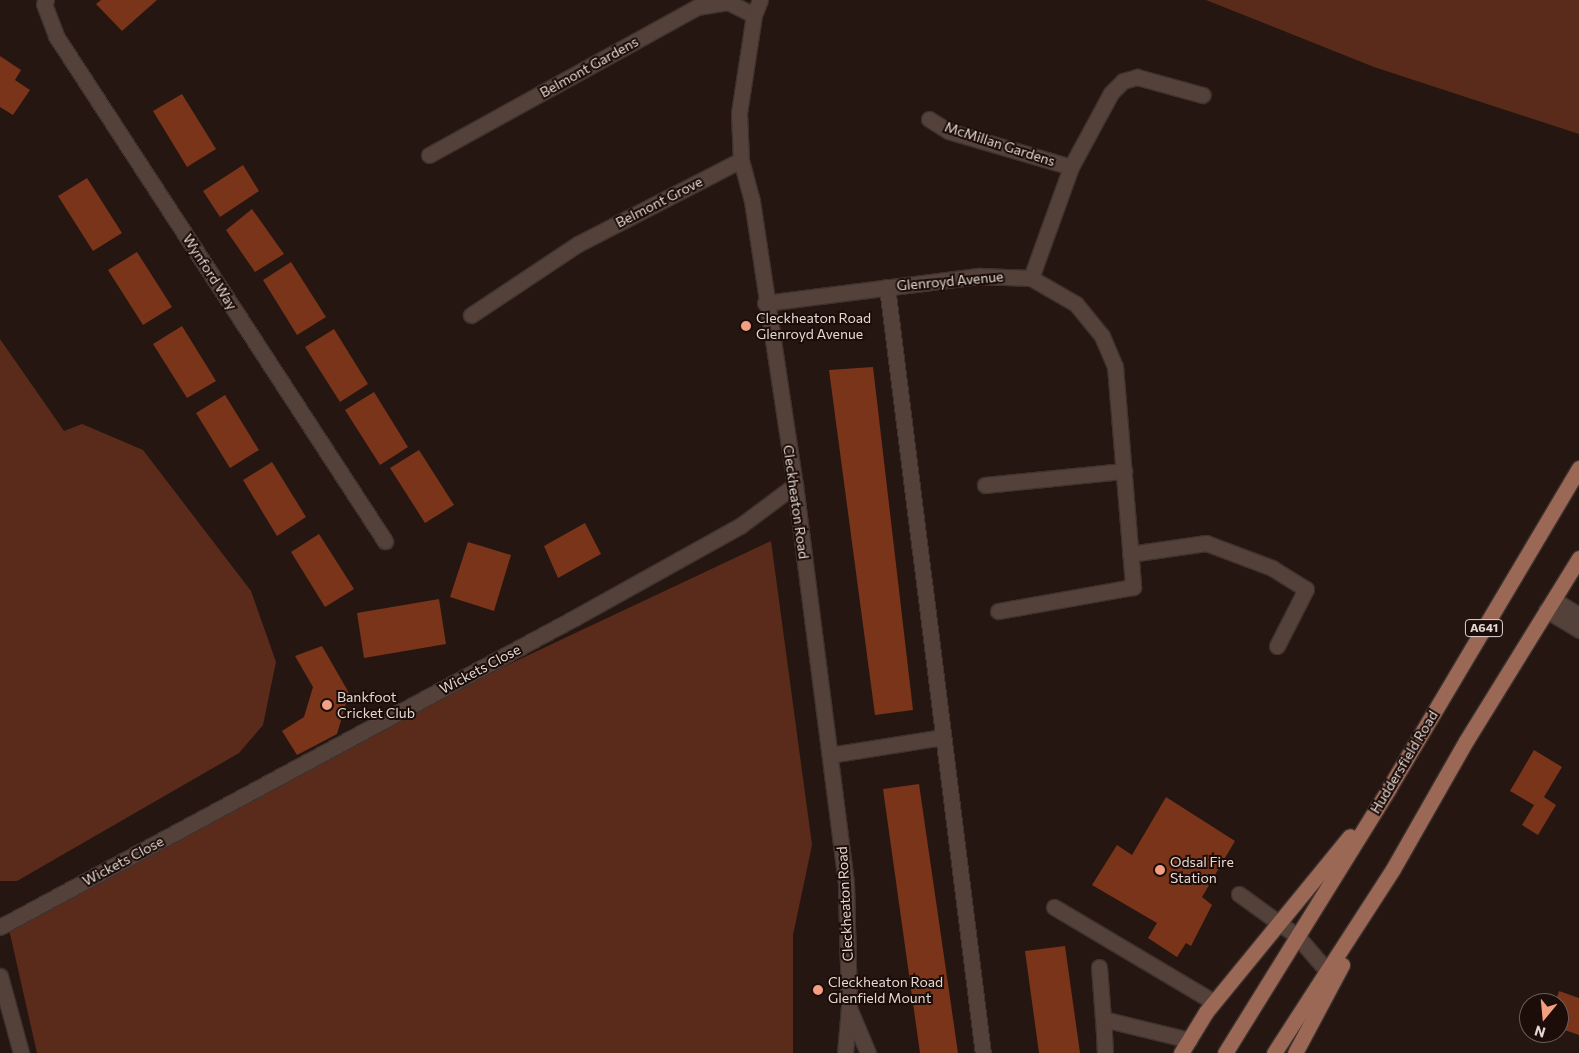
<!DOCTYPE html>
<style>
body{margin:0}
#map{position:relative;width:1579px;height:1053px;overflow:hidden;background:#261611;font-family:Commissioner,sans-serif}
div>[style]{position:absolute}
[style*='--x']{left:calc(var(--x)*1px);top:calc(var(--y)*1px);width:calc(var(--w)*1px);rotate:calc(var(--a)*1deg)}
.green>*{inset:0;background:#5a2b1a}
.building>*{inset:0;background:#79341a}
.roads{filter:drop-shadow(1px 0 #3d322f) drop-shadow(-1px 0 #3d322f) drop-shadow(0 1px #3d322f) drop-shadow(0 -1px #3d322f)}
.service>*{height:15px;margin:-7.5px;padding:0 7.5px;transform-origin:7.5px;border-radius:7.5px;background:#53413a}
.minor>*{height:15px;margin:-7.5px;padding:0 7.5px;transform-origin:7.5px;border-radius:7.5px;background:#53413a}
.tertiary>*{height:15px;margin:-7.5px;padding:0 7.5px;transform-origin:7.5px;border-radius:7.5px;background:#53413a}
.primary>*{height:15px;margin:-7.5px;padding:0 7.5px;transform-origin:7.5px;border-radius:7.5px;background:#9b6856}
.dots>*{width:14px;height:14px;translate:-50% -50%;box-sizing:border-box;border:2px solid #1c0d08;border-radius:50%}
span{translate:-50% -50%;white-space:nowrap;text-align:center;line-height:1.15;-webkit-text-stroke:4px #1c0d08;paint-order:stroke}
.shield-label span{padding:1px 4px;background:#1c0d08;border:1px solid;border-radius:4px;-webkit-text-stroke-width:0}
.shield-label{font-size:12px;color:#e3d8d4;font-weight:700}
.street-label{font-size:14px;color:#e3d8d4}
.poi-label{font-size:14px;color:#e3d8d4}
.left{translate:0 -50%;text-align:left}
.north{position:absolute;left:1519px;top:993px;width:50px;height:50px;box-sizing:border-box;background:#1c0d08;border:1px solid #6c5e5a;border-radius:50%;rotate:197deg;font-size:14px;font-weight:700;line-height:20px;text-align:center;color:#e3d8d4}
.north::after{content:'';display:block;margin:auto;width:18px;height:22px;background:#f39f82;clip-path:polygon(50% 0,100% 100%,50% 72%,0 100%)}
</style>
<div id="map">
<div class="green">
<div style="clip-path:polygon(1206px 0,1579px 0,1579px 134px,1374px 67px)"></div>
<div style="clip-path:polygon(0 339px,64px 431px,82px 424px,143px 450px,251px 591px,276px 662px,263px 725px,239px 753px,17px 881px,0 881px)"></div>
<div style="clip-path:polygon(771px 541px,812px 845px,793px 935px,793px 1053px,37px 1053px,8px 925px,352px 738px)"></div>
</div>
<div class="building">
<div style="clip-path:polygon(101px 0,157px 0,122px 31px,96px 4px)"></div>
<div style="clip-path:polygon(0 56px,21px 70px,15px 80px,30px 90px,13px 115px,0 107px)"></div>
<div style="clip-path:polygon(182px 94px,216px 149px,187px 167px,153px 111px)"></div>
<div style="clip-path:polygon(243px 165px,259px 191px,220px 217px,203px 191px)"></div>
<div style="clip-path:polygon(87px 178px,122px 233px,93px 251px,58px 196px)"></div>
<div style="clip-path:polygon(252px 209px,284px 254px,255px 272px,226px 230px)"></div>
<div style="clip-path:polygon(137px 252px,172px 307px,143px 325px,108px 270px)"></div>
<div style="clip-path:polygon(291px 262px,326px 317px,297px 335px,263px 280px)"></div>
<div style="clip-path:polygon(182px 326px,216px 381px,187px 398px,153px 344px)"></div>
<div style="clip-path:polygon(334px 329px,368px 384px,340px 402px,305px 347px)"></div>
<div style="clip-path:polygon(873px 367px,913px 710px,875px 715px,829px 370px)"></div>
<div style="clip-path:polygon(374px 392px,408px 447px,380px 465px,345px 410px)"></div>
<div style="clip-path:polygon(225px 395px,259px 450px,230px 468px,196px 413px)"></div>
<div style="clip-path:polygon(419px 450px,454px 505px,425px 523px,390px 468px)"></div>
<div style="clip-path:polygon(272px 462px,306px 517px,277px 536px,243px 480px)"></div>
<div style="clip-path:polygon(585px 523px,601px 554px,558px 578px,544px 546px)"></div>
<div style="clip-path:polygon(319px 534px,354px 589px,325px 607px,291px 552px)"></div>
<div style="clip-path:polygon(468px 542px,511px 555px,494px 611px,450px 597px)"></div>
<div style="clip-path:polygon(439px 599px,446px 644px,364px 658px,357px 613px)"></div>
<div style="clip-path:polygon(322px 646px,349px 693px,337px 734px,297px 755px,282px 731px,304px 717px,313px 687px,295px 656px)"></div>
<div style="clip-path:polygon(1534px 750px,1562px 767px,1544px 797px,1556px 805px,1538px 835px,1522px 825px,1534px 805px,1510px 791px)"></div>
<div style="clip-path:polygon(919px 784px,958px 1053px,920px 1053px,883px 789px)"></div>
<div style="clip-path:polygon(1166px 797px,1235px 841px,1202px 897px,1212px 905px,1191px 946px,1186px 943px,1177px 957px,1148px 938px,1157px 923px,1092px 885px,1117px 845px,1132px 855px)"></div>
<div style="clip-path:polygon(1065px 946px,1080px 1053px,1039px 1053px,1025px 951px)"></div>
<div style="clip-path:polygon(1559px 991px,1579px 998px,1579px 1035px,1559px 1028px,1566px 1009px,1555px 1003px)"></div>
</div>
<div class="roads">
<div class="service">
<div style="--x:887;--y:287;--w:772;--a:82.86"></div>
<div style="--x:471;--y:315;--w:128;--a:-33.6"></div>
<div style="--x:985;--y:485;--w:140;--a:-5.8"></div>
<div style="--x:1554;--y:600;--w:29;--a:31"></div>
<div style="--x:1546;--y:610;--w:39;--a:31"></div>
<div style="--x:1239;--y:894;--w:72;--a:35.9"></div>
<div style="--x:1297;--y:936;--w:57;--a:49.3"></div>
<div style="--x:1054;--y:907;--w:186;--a:30.7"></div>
<div style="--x:0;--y:927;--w:656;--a:-28.28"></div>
<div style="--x:0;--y:976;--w:80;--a:74.7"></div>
</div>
<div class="minor">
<div style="--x:46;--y:0;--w:4;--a:117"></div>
<div style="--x:44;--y:4;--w:34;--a:69"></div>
<div style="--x:56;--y:36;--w:603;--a:56.92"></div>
<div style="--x:929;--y:119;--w:22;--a:32"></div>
<div style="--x:948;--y:131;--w:128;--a:16.3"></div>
<div style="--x:429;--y:155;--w:306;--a:-28.9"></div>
<div style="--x:697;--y:7;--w:31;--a:-9"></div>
<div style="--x:728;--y:2;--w:29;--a:27"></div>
<div style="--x:578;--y:244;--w:183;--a:-27.3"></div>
<div style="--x:1031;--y:278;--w:118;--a:-70.2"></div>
<div style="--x:1071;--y:167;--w:84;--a:-61.6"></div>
<div style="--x:1111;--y:93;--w:17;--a:-45"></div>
<div style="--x:1123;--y:81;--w:15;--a:-16"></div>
<div style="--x:1137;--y:77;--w:68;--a:15.3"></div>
<div style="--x:765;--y:303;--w:217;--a:-7.2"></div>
<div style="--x:980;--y:276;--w:51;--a:2.2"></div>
<div style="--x:1031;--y:278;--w:52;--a:30"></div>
<div style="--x:1076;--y:304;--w:41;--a:50.9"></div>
<div style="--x:1102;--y:336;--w:33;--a:67"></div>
<div style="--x:1115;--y:366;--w:222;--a:85.3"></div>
<div style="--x:1133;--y:587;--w:137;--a:169.9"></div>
<div style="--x:1130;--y:554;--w:77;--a:-8.2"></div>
<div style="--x:1206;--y:543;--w:71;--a:20.7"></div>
<div style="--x:1272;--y:568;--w:40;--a:32"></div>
<div style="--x:1306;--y:589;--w:64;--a:117"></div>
<div style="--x:578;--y:616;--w:185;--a:-29.1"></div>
<div style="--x:740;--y:526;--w:69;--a:-36.7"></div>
<div style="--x:830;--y:755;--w:114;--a:-9.1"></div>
<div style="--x:1099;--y:967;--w:52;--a:85.6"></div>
<div style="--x:849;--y:1008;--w:49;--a:67.1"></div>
<div style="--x:1105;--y:1053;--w:34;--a:-93"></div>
<div style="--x:1103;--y:1019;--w:89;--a:13.7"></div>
</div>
<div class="tertiary">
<div style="--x:760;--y:0;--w:16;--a:112"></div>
<div style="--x:754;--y:15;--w:99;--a:98.7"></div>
<div style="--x:739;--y:113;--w:47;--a:87.6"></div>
<div style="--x:741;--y:160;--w:42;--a:75"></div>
<div style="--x:752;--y:201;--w:287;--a:81.4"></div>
<div style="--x:795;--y:485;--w:401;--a:82.7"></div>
<div style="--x:846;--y:883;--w:125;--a:88.6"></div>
<div style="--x:849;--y:1008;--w:45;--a:95.1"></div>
</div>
<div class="primary">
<div style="--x:1181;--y:1053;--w:48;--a:-58.6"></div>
<div style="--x:1206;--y:1012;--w:227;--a:-50.7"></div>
<div style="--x:1225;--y:1053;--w:312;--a:-58.2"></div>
<div style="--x:1389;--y:788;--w:372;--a:-59.3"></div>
<div style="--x:1274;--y:1053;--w:219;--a:-57.1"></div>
<div style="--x:1393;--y:869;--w:147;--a:-60.3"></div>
<div style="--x:1466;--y:741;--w:215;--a:-58.3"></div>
<div style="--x:1295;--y:1053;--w:100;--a:-61.9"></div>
</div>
</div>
<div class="dots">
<div style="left:746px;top:326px;background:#f39f82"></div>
<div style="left:327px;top:705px;background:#f39f82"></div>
<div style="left:1160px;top:870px;background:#f39f82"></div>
<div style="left:818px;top:990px;background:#f39f82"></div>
</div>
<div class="shield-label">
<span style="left:1484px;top:628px">A641</span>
</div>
<div class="street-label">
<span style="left:589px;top:67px;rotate:-29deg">Belmont Gardens</span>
<span style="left:1000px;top:144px;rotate:18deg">McMillan Gardens</span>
<span style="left:659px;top:202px;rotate:-27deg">Belmont Grove</span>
<span style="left:210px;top:272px;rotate:57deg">Wynford Way</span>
<span style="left:950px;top:281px;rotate:-5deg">Glenroyd Avenue</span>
<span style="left:796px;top:502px;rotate:82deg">Cleckheaton Road</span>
<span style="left:480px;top:669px;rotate:-28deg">Wickets Close</span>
<span style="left:1404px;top:762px;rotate:-59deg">Huddersfield Road</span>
<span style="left:123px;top:861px;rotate:-28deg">Wickets Close</span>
<span style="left:845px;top:904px;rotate:-93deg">Cleckheaton Road</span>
</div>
<div class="poi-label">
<span class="left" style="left:756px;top:326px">Cleckheaton Road<br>Glenroyd Avenue</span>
<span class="left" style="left:337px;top:705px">Bankfoot<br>Cricket Club</span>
<span class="left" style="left:1170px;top:870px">Odsal Fire<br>Station</span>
<span class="left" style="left:828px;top:990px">Cleckheaton Road<br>Glenfield Mount</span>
</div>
<div class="north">N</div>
</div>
